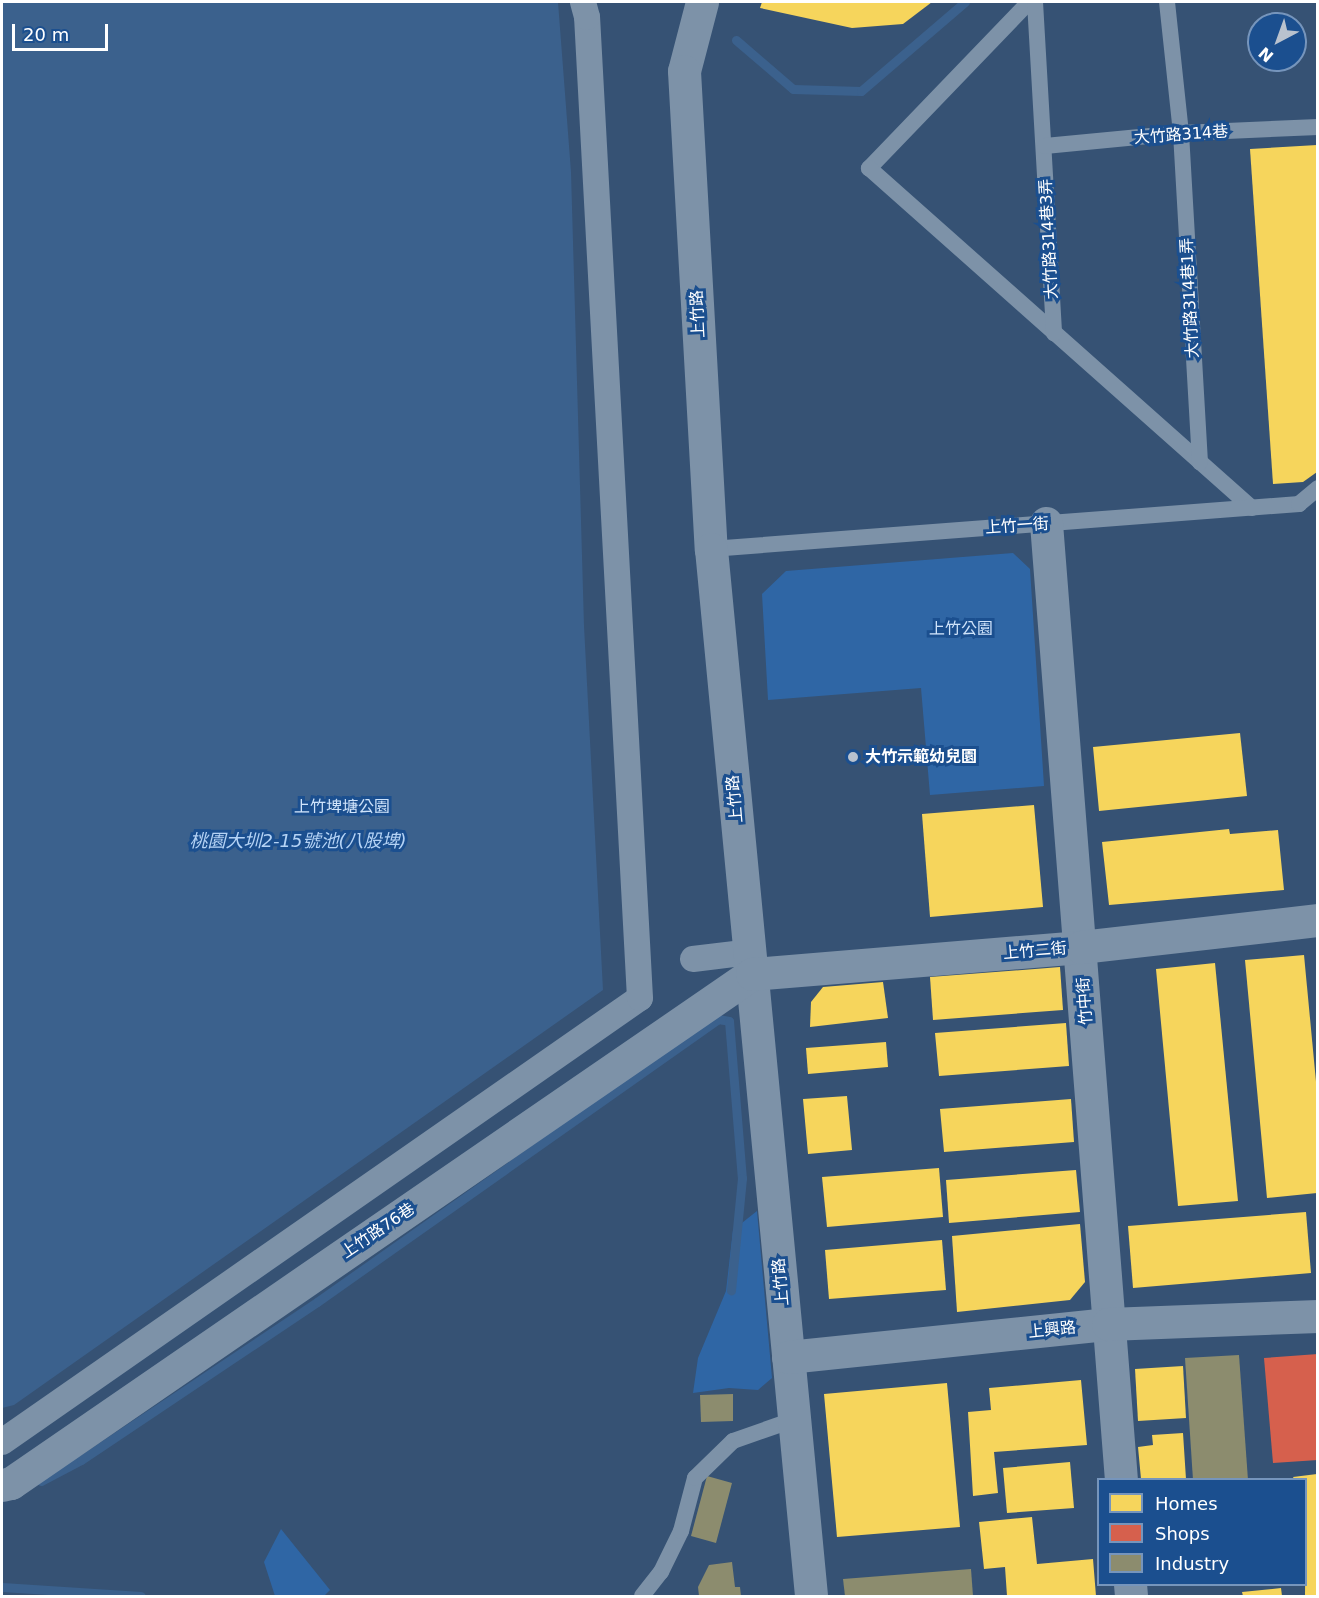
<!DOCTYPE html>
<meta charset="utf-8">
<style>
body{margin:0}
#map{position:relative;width:1319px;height:1598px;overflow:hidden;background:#365274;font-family:"DejaVu Sans","Noto Sans TC",sans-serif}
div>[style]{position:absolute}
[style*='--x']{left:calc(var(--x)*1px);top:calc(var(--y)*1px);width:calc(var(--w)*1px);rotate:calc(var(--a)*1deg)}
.green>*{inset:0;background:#2f66a5}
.water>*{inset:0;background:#3b618d}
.homes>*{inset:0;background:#f6d55c}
.shops>*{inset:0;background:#d6604d}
.industry>*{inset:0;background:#8c8c6e}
.stream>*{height:9px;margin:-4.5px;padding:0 4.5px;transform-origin:4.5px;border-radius:4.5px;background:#3b618d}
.service>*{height:16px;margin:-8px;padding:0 8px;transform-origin:8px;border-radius:8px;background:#7d92a8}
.pedestrian>*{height:26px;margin:-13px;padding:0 13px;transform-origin:13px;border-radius:13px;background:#7d92a8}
.minor>*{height:33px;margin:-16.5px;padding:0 16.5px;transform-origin:16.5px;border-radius:16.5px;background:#7d92a8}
.tertiary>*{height:33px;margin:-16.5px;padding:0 16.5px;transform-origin:16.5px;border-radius:16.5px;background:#7d92a8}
.dots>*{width:16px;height:16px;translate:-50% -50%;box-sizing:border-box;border:3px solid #1b4f8f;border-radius:50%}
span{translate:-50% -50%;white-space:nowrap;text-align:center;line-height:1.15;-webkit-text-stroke:6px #1b4f8f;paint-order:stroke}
.street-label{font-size:16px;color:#fff}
.park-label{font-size:16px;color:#cfe3fa}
.poi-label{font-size:16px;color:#fff;font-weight:700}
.left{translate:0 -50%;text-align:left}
.water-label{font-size:18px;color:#b5d3f5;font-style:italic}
.frame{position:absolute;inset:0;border:3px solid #fff;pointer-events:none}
.legend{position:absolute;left:1097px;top:1478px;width:210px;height:108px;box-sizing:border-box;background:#1b4f8f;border:2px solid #7695bc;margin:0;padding:8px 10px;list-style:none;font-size:18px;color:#fff}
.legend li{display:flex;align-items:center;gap:12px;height:30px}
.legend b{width:30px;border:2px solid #7695bc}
.north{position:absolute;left:1247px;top:12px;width:60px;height:60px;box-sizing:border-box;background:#1b4f8f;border:2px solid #7695bc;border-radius:50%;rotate:221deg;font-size:16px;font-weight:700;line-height:24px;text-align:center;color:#fff}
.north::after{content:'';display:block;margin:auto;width:21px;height:27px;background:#b9c2ce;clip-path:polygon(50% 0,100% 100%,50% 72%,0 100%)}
.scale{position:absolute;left:12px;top:24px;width:96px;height:27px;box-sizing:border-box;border:3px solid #fff;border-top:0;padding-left:8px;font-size:18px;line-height:21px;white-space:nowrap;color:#fff;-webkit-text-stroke:4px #1b4f8f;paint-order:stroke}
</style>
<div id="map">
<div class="green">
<div style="clip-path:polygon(1013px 553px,1030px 569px,1044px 786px,930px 795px,921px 688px,768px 700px,762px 594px,786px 571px)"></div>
<div style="clip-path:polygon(757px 1211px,772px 1378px,758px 1390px,729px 1388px,693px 1393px,698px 1358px,726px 1291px,733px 1230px)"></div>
<div style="clip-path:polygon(281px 1529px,330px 1590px,324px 1596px,275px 1596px,264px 1562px)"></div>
</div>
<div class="water">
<div style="clip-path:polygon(2px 2px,558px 2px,571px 172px,584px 626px,603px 990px,14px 1405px,2px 1408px)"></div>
</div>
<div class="homes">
<div style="clip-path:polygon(762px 2px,932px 2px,903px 24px,852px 28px,760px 8px)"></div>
<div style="clip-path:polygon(1317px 145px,1317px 472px,1303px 482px,1273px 484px,1250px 149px)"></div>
<div style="clip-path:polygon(1240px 733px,1247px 796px,1099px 811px,1093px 747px)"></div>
<div style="clip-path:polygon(1034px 805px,1043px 907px,930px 917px,922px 814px)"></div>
<div style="clip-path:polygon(1229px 829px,1230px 834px,1278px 830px,1284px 890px,1109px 905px,1102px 842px)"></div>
<div style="clip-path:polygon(1304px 955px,1317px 1092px,1317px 1193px,1267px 1198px,1245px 960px)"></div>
<div style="clip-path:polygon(1215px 963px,1238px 1201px,1178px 1206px,1156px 969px)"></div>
<div style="clip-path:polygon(1060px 967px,1063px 1010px,933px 1020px,930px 977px)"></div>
<div style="clip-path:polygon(883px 982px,888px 1018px,810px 1027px,811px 1002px,823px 987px)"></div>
<div style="clip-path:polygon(1066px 1023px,1069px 1066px,939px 1076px,935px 1033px)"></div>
<div style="clip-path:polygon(886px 1042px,888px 1067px,808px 1074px,806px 1048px)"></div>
<div style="clip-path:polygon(847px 1096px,852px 1150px,808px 1154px,803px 1099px)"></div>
<div style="clip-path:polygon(1071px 1099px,1074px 1142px,944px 1152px,940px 1109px)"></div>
<div style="clip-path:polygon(939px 1168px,943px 1217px,827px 1227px,822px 1177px)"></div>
<div style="clip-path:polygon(1076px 1170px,1080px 1212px,949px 1223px,946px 1180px)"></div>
<div style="clip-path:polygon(1306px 1212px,1311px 1273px,1133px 1288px,1128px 1226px)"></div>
<div style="clip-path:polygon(1080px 1224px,1085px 1282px,1070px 1300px,957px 1312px,952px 1236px)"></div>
<div style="clip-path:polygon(942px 1240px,946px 1290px,829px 1299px,825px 1250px)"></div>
<div style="clip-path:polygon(1183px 1366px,1186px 1418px,1138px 1421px,1135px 1369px)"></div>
<div style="clip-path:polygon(1081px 1380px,1087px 1445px,994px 1452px,998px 1493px,973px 1496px,968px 1412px,991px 1410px,989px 1388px)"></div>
<div style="clip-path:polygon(947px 1383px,960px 1527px,837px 1537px,824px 1394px)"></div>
<div style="clip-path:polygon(1183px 1433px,1186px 1479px,1141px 1479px,1138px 1447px,1153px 1445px,1152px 1435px)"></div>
<div style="clip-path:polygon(1070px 1462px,1074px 1508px,1007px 1513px,1003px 1468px)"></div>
<div style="clip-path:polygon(1317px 1474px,1317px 1596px,1305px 1596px,1306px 1480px,1294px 1479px,1293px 1477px)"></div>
<div style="clip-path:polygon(1032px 1517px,1037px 1564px,1093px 1559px,1096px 1596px,1007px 1596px,1005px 1567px,984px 1569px,979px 1522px)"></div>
<div style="clip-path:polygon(1281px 1588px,1282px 1596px,1243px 1596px,1242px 1592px)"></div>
</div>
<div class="shops">
<div style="clip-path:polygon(1318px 1354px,1318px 1460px,1273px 1463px,1264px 1358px)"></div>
</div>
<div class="industry">
<div style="clip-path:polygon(1239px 1355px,1248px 1480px,1193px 1480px,1185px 1358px)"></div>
<div style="clip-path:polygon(733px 1394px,733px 1421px,701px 1422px,700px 1395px)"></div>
<div style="clip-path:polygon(707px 1476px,732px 1483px,716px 1543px,691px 1536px)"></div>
<div style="clip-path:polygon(732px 1562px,735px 1587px,740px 1587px,741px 1596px,699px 1596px,698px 1587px,709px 1565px)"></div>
<div style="clip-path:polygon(971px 1569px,973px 1596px,845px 1596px,843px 1579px)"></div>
</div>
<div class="stream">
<div style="--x:736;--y:40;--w:75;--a:40.7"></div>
<div style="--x:793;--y:89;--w:68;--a:1.7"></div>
<div style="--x:861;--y:91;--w:137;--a:-40.6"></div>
<div style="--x:41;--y:1481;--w:45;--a:-27.7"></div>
<div style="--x:81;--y:1460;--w:284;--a:-33.8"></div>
<div style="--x:317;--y:1302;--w:491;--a:-35.2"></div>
<div style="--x:718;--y:1019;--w:11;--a:10"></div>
<div style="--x:729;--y:1021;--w:158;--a:85.3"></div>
<div style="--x:742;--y:1178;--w:113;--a:95.6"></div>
<div style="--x:2;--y:1587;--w:139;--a:3.7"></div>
</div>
<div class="service">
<div style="--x:1029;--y:2;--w:231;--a:133.9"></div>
<div style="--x:869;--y:168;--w:512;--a:41.6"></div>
<div style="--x:1035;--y:2;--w:332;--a:86.7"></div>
<div style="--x:1167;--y:2;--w:132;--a:83.9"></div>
<div style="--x:1181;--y:133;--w:330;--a:86.7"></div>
<div style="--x:1045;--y:146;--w:137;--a:-5.5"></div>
<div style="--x:1181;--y:133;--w:137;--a:-2.5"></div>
<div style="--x:711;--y:549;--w:590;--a:-4.38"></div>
<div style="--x:1299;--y:504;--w:25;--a:-40"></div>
<div style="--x:642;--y:1596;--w:31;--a:-52"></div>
<div style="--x:661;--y:1572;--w:46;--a:-64"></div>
<div style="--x:681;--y:1531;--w:55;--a:-75.2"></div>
<div style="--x:695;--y:1478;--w:53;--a:-44.2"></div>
<div style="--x:733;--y:1441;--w:64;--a:-19.3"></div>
</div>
<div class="pedestrian">
<div style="--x:693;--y:959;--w:57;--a:-7"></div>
<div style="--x:2;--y:1442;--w:777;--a:-34.84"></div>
<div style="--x:640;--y:998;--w:982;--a:-93.09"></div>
<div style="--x:587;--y:17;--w:16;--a:-105"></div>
</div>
<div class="minor">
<div style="--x:702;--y:2;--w:71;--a:104.6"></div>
<div style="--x:684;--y:71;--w:479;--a:86.8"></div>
<div style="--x:711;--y:549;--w:1052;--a:84.54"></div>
<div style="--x:1046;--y:523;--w:960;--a:85.52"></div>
<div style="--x:2;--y:1485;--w:9;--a:-13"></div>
<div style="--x:11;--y:1483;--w:899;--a:-34.49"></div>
<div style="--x:752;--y:974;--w:330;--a:-4.7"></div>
<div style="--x:1081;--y:947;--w:239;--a:-6.5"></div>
<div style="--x:1130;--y:1584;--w:12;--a:85"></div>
</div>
<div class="tertiary">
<div style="--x:788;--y:1357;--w:322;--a:-5.9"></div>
<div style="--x:1108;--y:1324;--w:210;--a:-2.2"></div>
</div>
<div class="dots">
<div style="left:853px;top:757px;background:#b9c2ce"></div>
</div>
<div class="street-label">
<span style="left:1181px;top:135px;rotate:-4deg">大竹路314巷</span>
<span style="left:1049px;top:239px;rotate:-93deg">大竹路314巷3弄</span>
<span style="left:1190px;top:298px;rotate:-93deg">大竹路314巷1弄</span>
<span style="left:698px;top:314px;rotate:-93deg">上竹路</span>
<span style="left:1017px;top:526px;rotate:-4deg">上竹一街</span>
<span style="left:735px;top:799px;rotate:-95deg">上竹路</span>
<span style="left:1035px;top:951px;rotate:-5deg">上竹二街</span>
<span style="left:1085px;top:1001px;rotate:-94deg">竹中街</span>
<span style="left:378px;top:1231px;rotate:-34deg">上竹路76巷</span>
<span style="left:781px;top:1282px;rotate:-95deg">上竹路</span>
<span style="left:1052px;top:1330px;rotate:-6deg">上興路</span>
</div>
<div class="park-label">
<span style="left:961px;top:629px">上竹公園</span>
<span style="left:342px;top:807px">上竹埤塘公園</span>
</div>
<div class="poi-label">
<span class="left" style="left:865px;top:757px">大竹示範幼兒園</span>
</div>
<div class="water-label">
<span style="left:298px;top:841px">桃園大圳2-15號池(八股埤)</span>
</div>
<div class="frame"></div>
<ul class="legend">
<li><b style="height:16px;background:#f6d55c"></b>Homes</li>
<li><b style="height:16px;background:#d6604d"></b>Shops</li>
<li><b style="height:16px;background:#8c8c6e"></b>Industry</li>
</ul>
<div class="north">N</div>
<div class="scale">20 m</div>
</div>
